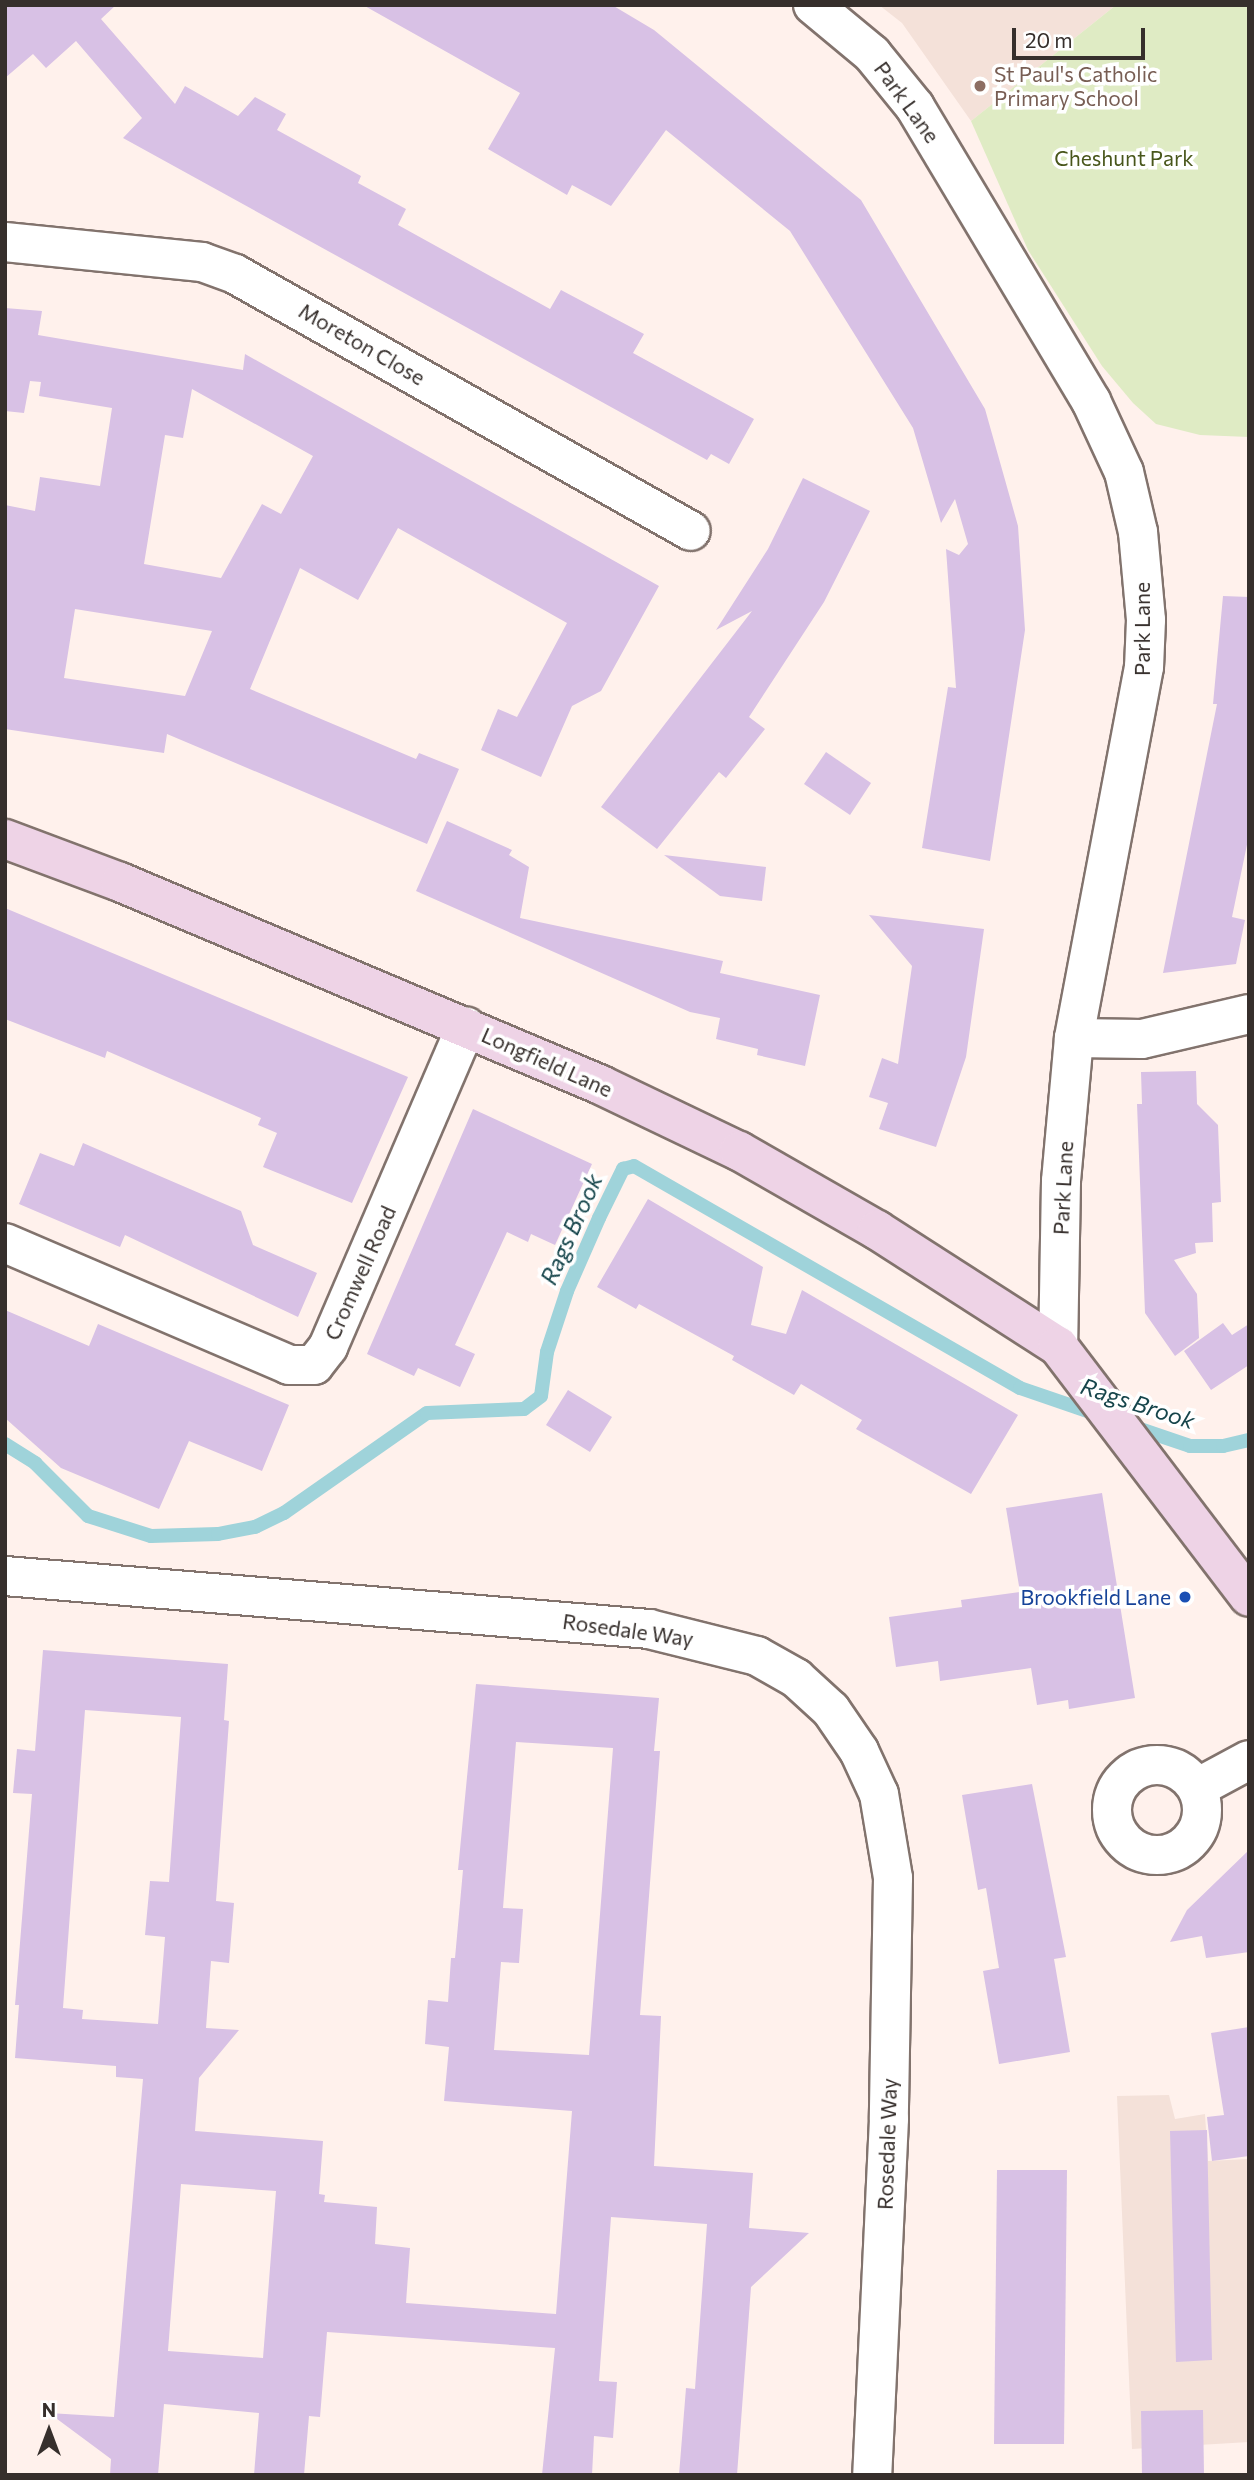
<!DOCTYPE html>
<style>
body{margin:0}
#map{position:relative;width:1254px;height:2480px;overflow:hidden;background:#fff1ec;font-family:Commissioner,sans-serif}
div>[style]{position:absolute}
[style*='--x']{left:calc(var(--x)*1px);top:calc(var(--y)*1px);width:calc(var(--w)*1px);rotate:calc(var(--a)*1deg)}
.built>*{inset:0;background:#f4e1d9}
.green>*{inset:0;background:#dfebc4}
.stream>*{height:14px;margin:-7px;padding:0 7px;transform-origin:7px;border-radius:7px;background:#9fd3da}
.building>*{inset:0;background:#d8c1e5}
.roads{filter:drop-shadow(2px 0 #82736d) drop-shadow(-2px 0 #82736d) drop-shadow(0 2px #82736d) drop-shadow(0 -2px #82736d)}
.street>*{height:38px;margin:-19px;padding:0 19px;transform-origin:19px;border-radius:19px;background:#fff}
.street>.ring{margin:-19px;padding:0;box-sizing:content-box;background:none;border:38px solid #fff;border-radius:50%}
.secondary>*{height:38px;margin:-19px;padding:0 19px;transform-origin:19px;border-radius:19px;background:#eed3e6}
.dots>*{width:19px;height:19px;translate:-50% -50%;box-sizing:border-box;border:4px solid #fff;border-radius:50%}
span{translate:-50% -50%;white-space:nowrap;text-align:center;line-height:1.15;-webkit-text-stroke:7px #fff;paint-order:stroke}
.education-label{font-size:21px;color:#785e54}
.left{translate:0 -50%;text-align:left}
.street-label{font-size:21px;color:#362f2c}
.park-label{font-size:21px;color:#48561b}
.transit-label{font-size:21px;color:#164399}
.right{translate:-100% -50%;text-align:right}
.water-label{font-size:23px;color:#16454b;font-style:italic}
.frame{position:absolute;inset:0;border:7px solid #362f2c;pointer-events:none}
.north{position:absolute;left:14px;top:2396px;width:70px;height:70px;-webkit-text-stroke:5px #fff;paint-order:stroke;rotate:0deg;font-size:19px;font-weight:700;line-height:28px;text-align:center;color:#362f2c}
.north::after{content:'';display:block;margin:auto;width:24px;height:32px;background:#362f2c;clip-path:polygon(50% 0,100% 100%,50% 72%,0 100%)}
.scale{position:absolute;left:1012px;top:28px;width:133px;height:32px;box-sizing:border-box;border:4px solid #362f2c;border-top:0;padding-left:9px;font-size:21px;line-height:24px;white-space:nowrap;color:#362f2c;-webkit-text-stroke:5px #fff;paint-order:stroke}
</style>
<div id="map">
<div class="built">
<div style="clip-path:polygon(879px 5px,1116px 5px,971px 121px,902px 23px)"></div>
<div style="clip-path:polygon(1169px 2095px,1175px 2119px,1205px 2114px,1208px 2161px,1249px 2159px,1249px 2442px,1132px 2449px,1117px 2096px)"></div>
</div>
<div class="green">
<div style="clip-path:polygon(1116px 5px,1249px 5px,1249px 437px,1200px 435px,1156px 424px,1133px 403px,1102px 366px,1028px 250px,971px 121px)"></div>
</div>
<div class="stream">
<div style="--x:1131;--y:1426;--w:62;--a:18.7"></div>
<div style="--x:1190;--y:1446;--w:33;--a:0"></div>
<div style="--x:1223;--y:1446;--w:27;--a:-13"></div>
<div style="--x:5;--y:1444;--w:36;--a:32"></div>
<div style="--x:35;--y:1463;--w:75;--a:45"></div>
<div style="--x:88;--y:1516;--w:66;--a:17.6"></div>
<div style="--x:151;--y:1536;--w:67;--a:-1.7"></div>
<div style="--x:218;--y:1534;--w:38;--a:-11"></div>
<div style="--x:255;--y:1527;--w:32;--a:-26"></div>
<div style="--x:284;--y:1513;--w:174;--a:-35"></div>
<div style="--x:427;--y:1413;--w:97;--a:-2.4"></div>
<div style="--x:524;--y:1409;--w:21;--a:-37"></div>
<div style="--x:541;--y:1396;--w:44;--a:-82.2"></div>
<div style="--x:547;--y:1352;--w:64;--a:-71.8"></div>
<div style="--x:567;--y:1291;--w:80;--a:-66.3"></div>
<div style="--x:599;--y:1218;--w:55;--a:-63.9"></div>
<div style="--x:623;--y:1169;--w:11;--a:-15"></div>
<div style="--x:634;--y:1166;--w:445;--a:29.9"></div>
<div style="--x:1020;--y:1388;--w:83;--a:18.9"></div>
</div>
<div class="building">
<div style="clip-path:polygon(5px 5px,116px 5px,101px 19px,175px 104px,185px 86px,238px 116px,255px 97px,286px 114px,277px 130px,361px 176px,358px 183px,406px 209px,398px 225px,550px 309px,561px 290px,644px 334px,633px 353px,754px 419px,729px 464px,711px 454px,707px 460px,669px 439px,123px 138px,142px 118px,76px 41px,46px 68px,33px 54px,5px 78px)"></div>
<div style="clip-path:polygon(363px 5px,612px 5px,654px 30px,861px 200px,985px 409px,1018px 526px,1025px 630px,990px 861px,922px 848px,948px 687px,956px 688px,946px 549px,959px 555px,968px 544px,955px 499px,941px 523px,913px 428px,790px 231px,666px 130px,611px 206px,572px 185px,567px 195px,488px 149px,520px 93px)"></div>
<div style="clip-path:polygon(evenodd,5px 308px,42px 311px,38px 335px,243px 370px,245px 354px,659px 586px,601px 691px,572px 706px,541px 777px,481px 750px,498px 709px,517px 717px,567px 623px,398px 528px,358px 600px,300px 568px,250px 689px,416px 759px,419px 753px,459px 769px,427px 844px,167px 734px,164px 753px,5px 729px,5px 505px,35px 511px,40px 477px,100px 486px,112px 408px,39px 396px,41px 382px,30px 381px,24px 413px,5px 411px,5px 308px,192px 389px,313px 456px,281px 514px,262px 504px,221px 578px,144px 564px,165px 435px,183px 438px,192px 389px,5px 308px,75px 609px,212px 631px,185px 696px,64px 678px,75px 609px)"></div>
<div style="clip-path:polygon(803px 478px,870px 511px,824px 602px,749px 717px,765px 729px,726px 778px,719px 772px,657px 849px,601px 807px,752px 611px,716px 630px,768px 549px)"></div>
<div style="clip-path:polygon(1223px 596px,1249px 597px,1249px 835px,1232px 917px,1245px 920px,1236px 964px,1163px 973px,1217px 704px,1213px 704px)"></div>
<div style="clip-path:polygon(826px 752px,871px 783px,850px 815px,804px 784px)"></div>
<div style="clip-path:polygon(447px 821px,512px 850px,509px 855px,529px 867px,520px 918px,723px 961px,720px 973px,820px 995px,805px 1066px,757px 1055px,758px 1049px,716px 1039px,720px 1018px,690px 1012px,416px 891px)"></div>
<div style="clip-path:polygon(664px 855px,766px 867px,762px 901px,720px 896px)"></div>
<div style="clip-path:polygon(5px 908px,408px 1077px,352px 1203px,263px 1167px,277px 1133px,258px 1125px,261px 1118px,107px 1051px,105px 1058px,5px 1019px)"></div>
<div style="clip-path:polygon(869px 915px,984px 929px,966px 1057px,936px 1147px,879px 1129px,888px 1103px,869px 1097px,882px 1058px,898px 1064px,912px 966px)"></div>
<div style="clip-path:polygon(1196px 1071px,1197px 1104px,1218px 1125px,1221px 1202px,1212px 1203px,1213px 1242px,1195px 1243px,1196px 1253px,1174px 1260px,1197px 1294px,1199px 1338px,1175px 1356px,1145px 1313px,1137px 1104px,1142px 1104px,1141px 1072px)"></div>
<div style="clip-path:polygon(473px 1109px,592px 1164px,555px 1245px,531px 1234px,528px 1242px,507px 1232px,455px 1345px,475px 1354px,460px 1387px,418px 1368px,414px 1376px,367px 1354px)"></div>
<div style="clip-path:polygon(83px 1143px,241px 1211px,253px 1245px,317px 1273px,298px 1317px,125px 1235px,120px 1247px,19px 1204px,40px 1153px,74px 1166px)"></div>
<div style="clip-path:polygon(648px 1199px,763px 1267px,751px 1325px,786px 1334px,802px 1290px,1018px 1415px,971px 1494px,856px 1429px,862px 1420px,801px 1384px,794px 1395px,732px 1360px,734px 1356px,639px 1304px,636px 1309px,597px 1287px)"></div>
<div style="clip-path:polygon(5px 1310px,89px 1346px,98px 1324px,289px 1405px,262px 1471px,189px 1441px,159px 1509px,61px 1468px,5px 1418px)"></div>
<div style="clip-path:polygon(1223px 1323px,1232px 1335px,1249px 1324px,1249px 1365px,1211px 1390px,1184px 1351px)"></div>
<div style="clip-path:polygon(568px 1390px,612px 1417px,590px 1452px,546px 1425px)"></div>
<div style="clip-path:polygon(1102px 1493px,1135px 1698px,1069px 1709px,1068px 1700px,1037px 1705px,1031px 1668px,940px 1681px,938px 1661px,896px 1667px,889px 1617px,962px 1607px,961px 1600px,1020px 1592px,1006px 1508px)"></div>
<div style="clip-path:polygon(evenodd,43px 1650px,228px 1664px,224px 1720px,229px 1721px,216px 1901px,234px 1903px,229px 1963px,211px 1961px,206px 2028px,239px 2030px,199px 2078px,195px 2131px,323px 2141px,319px 2194px,325px 2195px,324px 2202px,377px 2207px,375px 2244px,410px 2248px,406px 2303px,556px 2314px,572px 2111px,444px 2101px,449px 2047px,425px 2044px,428px 2000px,448px 2002px,451px 1958px,455px 1958px,463px 1870px,458px 1870px,476px 1684px,659px 1698px,654px 1751px,660px 1751px,640px 2015px,661px 2016px,654px 2166px,753px 2173px,749px 2228px,809px 2233px,751px 2287px,737px 2475px,679px 2475px,686px 2388px,695px 2389px,707px 2224px,611px 2217px,599px 2381px,617px 2382px,613px 2438px,594px 2436px,592px 2475px,542px 2475px,555px 2348px,327px 2332px,320px 2417px,309px 2416px,304px 2475px,254px 2475px,259px 2413px,164px 2404px,158px 2475px,110px 2475px,111px 2459px,49px 2413px,114px 2417px,143px 2079px,116px 2077px,116px 2066px,15px 2058px,19px 2005px,15px 2005px,32px 1794px,13px 1793px,17px 1749px,35px 1751px,43px 1650px,85px 1710px,181px 1717px,169px 1882px,150px 1881px,145px 1935px,165px 1937px,158px 2024px,82px 2019px,83px 2010px,63px 2008px,85px 1710px,43px 1650px,516px 1742px,613px 1748px,589px 2055px,494px 2050px,501px 1962px,519px 1963px,523px 1909px,503px 1908px,516px 1742px,43px 1650px,181px 2184px,276px 2191px,263px 2358px,168px 2351px,181px 2184px)"></div>
<div style="clip-path:polygon(1032px 1784px,1066px 1957px,1054px 1959px,1070px 2052px,999px 2064px,983px 1971px,999px 1968px,986px 1888px,978px 1890px,962px 1795px)"></div>
<div style="clip-path:polygon(1249px 1850px,1249px 1952px,1206px 1958px,1202px 1936px,1170px 1942px,1187px 1910px)"></div>
<div style="clip-path:polygon(1249px 2027px,1249px 2156px,1212px 2161px,1207px 2117px,1224px 2115px,1211px 2033px)"></div>
<div style="clip-path:polygon(1207px 2130px,1212px 2360px,1176px 2362px,1170px 2131px)"></div>
<div style="clip-path:polygon(997px 2170px,1067px 2170px,1064px 2444px,994px 2444px)"></div>
<div style="clip-path:polygon(1203px 2410px,1204px 2475px,1142px 2475px,1141px 2411px)"></div>
</div>
<div class="roads">
<div class="street">
<div style="--x:813;--y:5;--w:77;--a:39.7"></div>
<div style="--x:872;--y:54;--w:68;--a:50.9"></div>
<div style="--x:915;--y:107;--w:343;--a:59.1"></div>
<div style="--x:1091;--y:401;--w:78;--a:65.1"></div>
<div style="--x:1124;--y:472;--w:62;--a:76.9"></div>
<div style="--x:1138;--y:532;--w:88;--a:84.8"></div>
<div style="--x:1146;--y:620;--w:47;--a:92.4"></div>
<div style="--x:1144;--y:667;--w:378;--a:100.7"></div>
<div style="--x:1074;--y:1038;--w:144;--a:95.2"></div>
<div style="--x:1061;--y:1181;--w:165;--a:91"></div>
<div style="--x:5;--y:242;--w:198;--a:5.8"></div>
<div style="--x:202;--y:262;--w:35;--a:20"></div>
<div style="--x:235;--y:274;--w:523;--a:29.41"></div>
<div style="--x:1074;--y:1038;--w:68;--a:0.8"></div>
<div style="--x:1142;--y:1039;--w:110;--a:-13.2"></div>
<div style="--x:5;--y:1243;--w:309;--a:23.2"></div>
<div style="--x:289;--y:1365;--w:25;--a:0"></div>
<div style="--x:314;--y:1365;--w:23;--a:-52"></div>
<div style="--x:328;--y:1347;--w:349;--a:-66.7"></div>
<div style="--x:5;--y:1576;--w:646;--a:4.7"></div>
<div style="--x:649;--y:1629;--w:111;--a:14"></div>
<div style="--x:757;--y:1656;--w:45;--a:29.4"></div>
<div style="--x:796;--y:1678;--w:47;--a:42.4"></div>
<div style="--x:831;--y:1710;--w:50;--a:55.7"></div>
<div style="--x:859;--y:1751;--w:47;--a:65.1"></div>
<div style="--x:879;--y:1794;--w:85;--a:80.5"></div>
<div style="--x:893;--y:1878;--w:241;--a:91"></div>
<div style="--x:889;--y:2119;--w:356;--a:92.7"></div>
<div class="ring" style="left:1112px;top:1765px;width:52px;height:52px"></div>
<div style="--x:1197;--y:1788;--w:59;--a:-28.3"></div>
</div>
<div class="secondary">
<div style="--x:5;--y:839;--w:123;--a:20.5"></div>
<div style="--x:120;--y:882;--w:522;--a:22.88"></div>
<div style="--x:601;--y:1085;--w:153;--a:25.6"></div>
<div style="--x:739;--y:1151;--w:159;--a:29.8"></div>
<div style="--x:877;--y:1230;--w:215;--a:32.7"></div>
<div style="--x:1058;--y:1346;--w:315;--a:52.7"></div>
</div>
</div>
<div class="dots">
<div style="left:980px;top:86px;background:#8d6e63"></div>
<div style="left:1185px;top:1597px;background:#1a4fb4"></div>
</div>
<div class="education-label">
<span class="left" style="left:994px;top:86px">St Paul's Catholic<br>Primary School</span>
</div>
<div class="street-label">
<span style="left:907px;top:102px;rotate:54deg">Park Lane</span>
<span style="left:362px;top:344px;rotate:30deg">Moreton Close</span>
<span style="left:1142px;top:629px;rotate:-90deg">Park Lane</span>
<span style="left:547px;top:1062px;rotate:24deg">Longfield Lane</span>
<span style="left:1063px;top:1188px;rotate:-87deg">Park Lane</span>
<span style="left:360px;top:1273px;rotate:-66deg">Cromwell Road</span>
<span style="left:628px;top:1630px;rotate:8deg">Rosedale Way</span>
<span style="left:887px;top:2144px;rotate:-88deg">Rosedale Way</span>
</div>
<div class="park-label">
<span style="left:1124px;top:158px">Cheshunt Park</span>
</div>
<div class="transit-label">
<span class="right" style="left:1171px;top:1597px">Brookfield Lane</span>
</div>
<div class="water-label">
<span style="left:571px;top:1229px;rotate:-66deg">Rags Brook</span>
<span style="left:1138px;top:1403px;rotate:18deg">Rags Brook</span>
</div>
<div class="frame"></div>
<div class="north">N</div>
<div class="scale">20 m</div>
</div>
